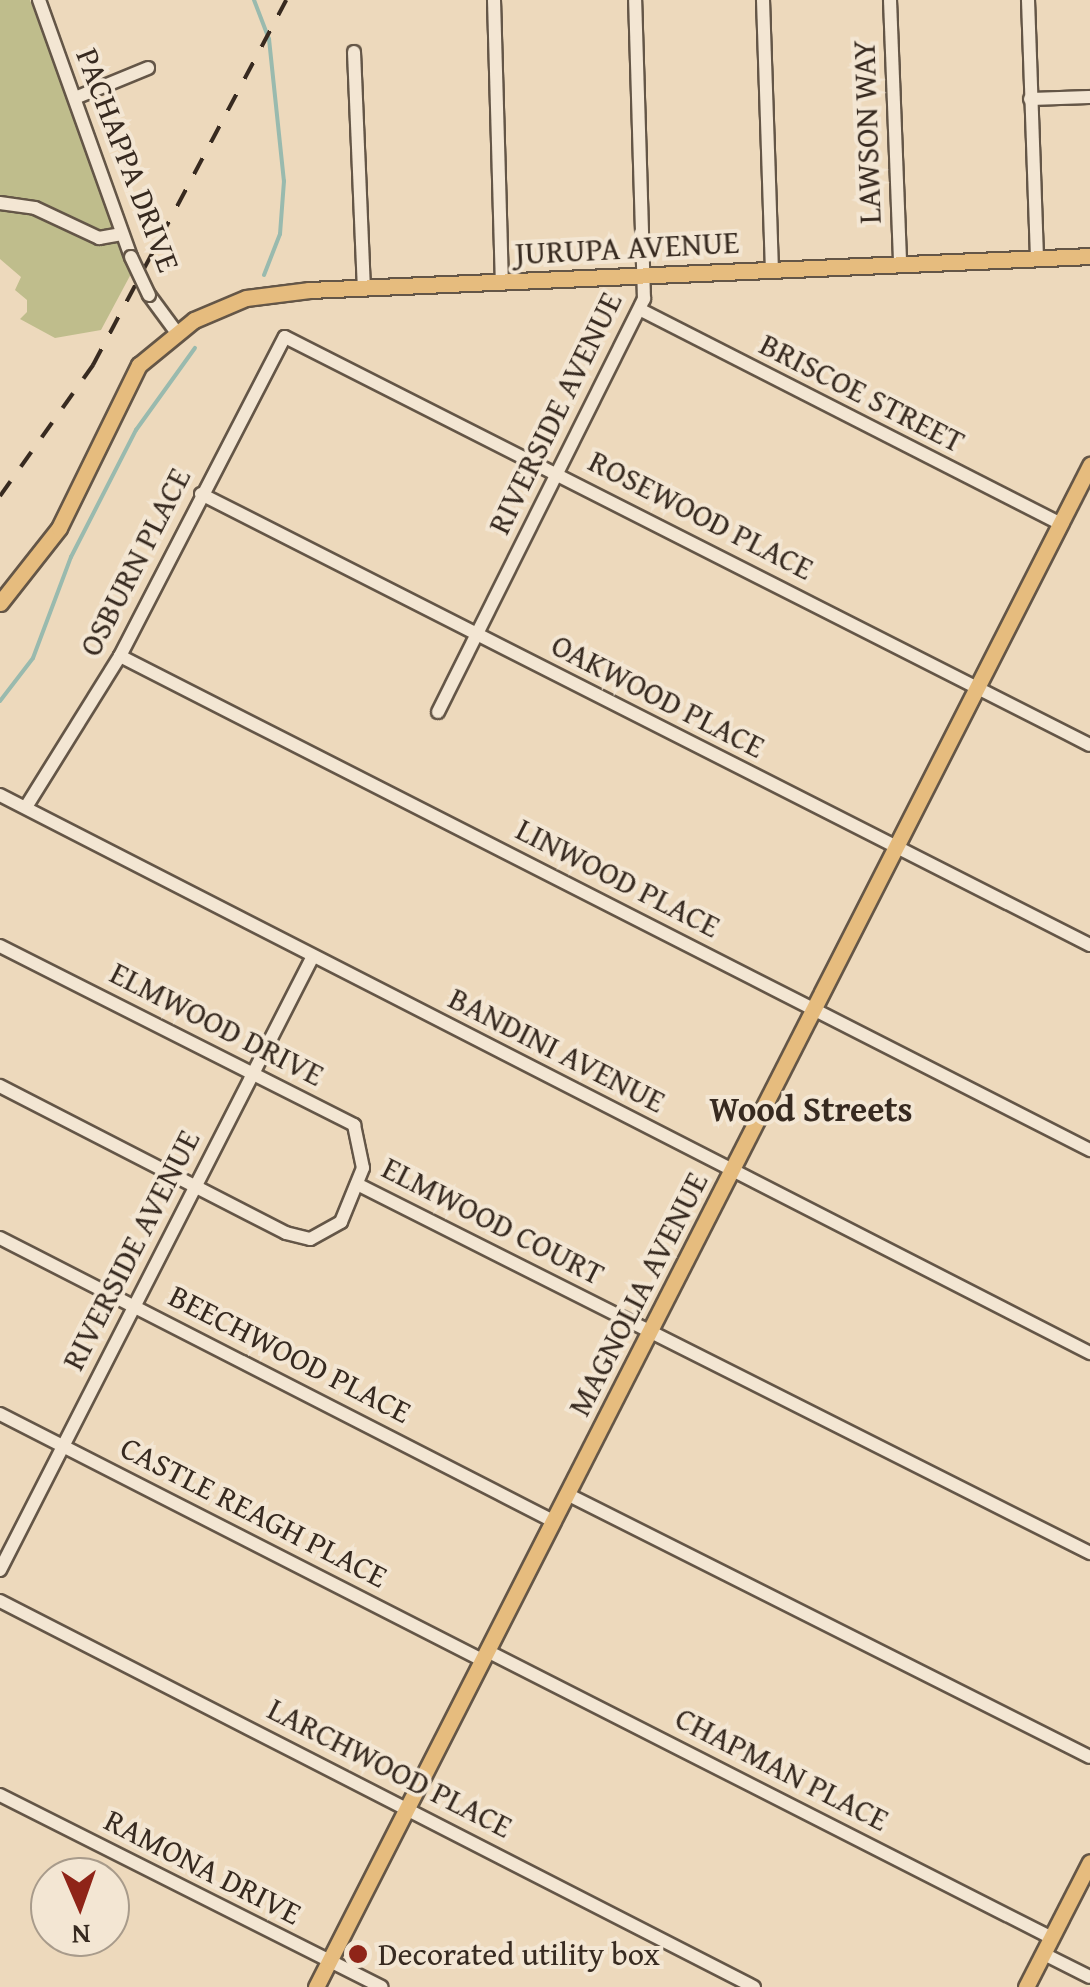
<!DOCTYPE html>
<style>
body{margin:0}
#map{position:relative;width:1090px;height:1987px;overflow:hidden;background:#edd9bc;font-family:"Gentium Book Plus",serif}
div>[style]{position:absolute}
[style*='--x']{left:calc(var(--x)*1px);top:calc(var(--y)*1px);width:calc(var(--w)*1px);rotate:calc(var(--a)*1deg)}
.green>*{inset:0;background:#bfbd8c}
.stream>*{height:4px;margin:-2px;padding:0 2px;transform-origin:2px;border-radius:2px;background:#99baae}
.roads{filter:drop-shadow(2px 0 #645647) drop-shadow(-2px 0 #645647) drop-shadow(0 2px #645647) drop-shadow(0 -2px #645647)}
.minor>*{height:12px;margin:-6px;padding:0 6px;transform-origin:6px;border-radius:6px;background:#f3e6d3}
.major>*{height:15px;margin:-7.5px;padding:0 7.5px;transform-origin:7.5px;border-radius:7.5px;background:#e6bc7e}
.rail>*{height:4px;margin-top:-2px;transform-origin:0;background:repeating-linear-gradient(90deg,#372a20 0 18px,transparent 0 36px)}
.bridges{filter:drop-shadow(2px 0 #645647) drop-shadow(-2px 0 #645647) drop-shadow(0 2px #645647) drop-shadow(0 -2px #645647)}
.minor-bridge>*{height:12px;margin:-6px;padding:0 6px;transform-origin:6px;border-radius:6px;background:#f3e6d3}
.dots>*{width:28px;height:28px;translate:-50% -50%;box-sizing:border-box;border:5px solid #f3e6d3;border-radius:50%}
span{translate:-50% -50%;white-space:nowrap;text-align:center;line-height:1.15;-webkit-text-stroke:8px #f3e6d3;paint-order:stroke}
.street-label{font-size:32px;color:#372a20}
.poi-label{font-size:32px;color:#372a20}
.left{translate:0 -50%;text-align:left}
.neighbourhood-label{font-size:35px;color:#372a20;font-weight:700}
.north{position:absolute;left:30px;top:1857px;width:100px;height:100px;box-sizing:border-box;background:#f3e6d3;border:2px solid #a89b8b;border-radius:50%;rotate:178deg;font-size:28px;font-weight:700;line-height:40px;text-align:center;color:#372a20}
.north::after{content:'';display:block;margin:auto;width:35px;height:45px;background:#8f2418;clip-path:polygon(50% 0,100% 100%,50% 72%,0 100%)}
</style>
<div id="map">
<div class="green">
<div style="clip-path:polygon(0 0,30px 0,132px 272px,101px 330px,55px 338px,20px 319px,27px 312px,27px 300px,15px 290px,21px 277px,0 259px)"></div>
</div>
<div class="stream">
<div style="--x:254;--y:0;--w:42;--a:69"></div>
<div style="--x:269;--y:39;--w:143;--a:84"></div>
<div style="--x:284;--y:181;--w:53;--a:94.3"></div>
<div style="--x:280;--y:234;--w:44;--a:111.3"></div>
<div style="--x:0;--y:701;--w:54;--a:-52.5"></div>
<div style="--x:33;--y:658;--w:108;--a:-69.4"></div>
<div style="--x:71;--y:557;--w:143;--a:-62.9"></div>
<div style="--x:136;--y:430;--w:101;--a:-54.3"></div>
</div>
<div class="roads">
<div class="minor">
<div style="--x:39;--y:0;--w:273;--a:70.3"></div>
<div style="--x:494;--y:0;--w:281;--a:88.4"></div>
<div style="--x:763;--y:0;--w:269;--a:88.1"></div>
<div style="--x:890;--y:0;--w:262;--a:87.8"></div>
<div style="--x:1028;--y:0;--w:258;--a:88"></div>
<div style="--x:354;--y:52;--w:235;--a:87.6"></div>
<div style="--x:75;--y:98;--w:79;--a:-22.3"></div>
<div style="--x:1030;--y:99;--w:60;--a:-1.9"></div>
<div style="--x:0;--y:203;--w:35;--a:8"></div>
<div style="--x:35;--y:208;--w:71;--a:25.1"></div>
<div style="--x:99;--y:238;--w:23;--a:-10"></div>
<div style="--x:149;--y:295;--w:47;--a:53.6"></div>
<div style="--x:641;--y:310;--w:469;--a:27"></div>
<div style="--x:201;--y:494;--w:997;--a:26.9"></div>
<div style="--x:120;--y:656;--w:1089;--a:26.99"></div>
<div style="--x:438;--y:712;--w:462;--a:-63.5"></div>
<div style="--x:644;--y:299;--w:299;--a:-91.7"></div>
<div style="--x:0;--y:795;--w:1225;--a:27.11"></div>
<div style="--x:26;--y:807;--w:178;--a:-58.1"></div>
<div style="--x:120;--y:656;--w:359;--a:-62.7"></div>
<div style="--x:285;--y:337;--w:902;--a:26.88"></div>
<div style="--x:0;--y:946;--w:397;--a:26.8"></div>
<div style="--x:354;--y:1125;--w:44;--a:78.2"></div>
<div style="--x:363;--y:1168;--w:58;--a:112.2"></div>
<div style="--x:341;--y:1222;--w:35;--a:151"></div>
<div style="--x:310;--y:1239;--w:25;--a:-166"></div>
<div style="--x:286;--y:1233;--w:322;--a:-152.8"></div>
<div style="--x:357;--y:1184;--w:821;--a:26.72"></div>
<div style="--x:0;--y:1238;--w:621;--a:27.1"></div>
<div style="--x:0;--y:1414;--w:541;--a:27.04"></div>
<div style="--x:567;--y:1494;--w:585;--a:26.7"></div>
<div style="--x:0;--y:1570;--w:689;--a:-62.99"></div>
<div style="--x:0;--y:1601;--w:847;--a:27.11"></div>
<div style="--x:487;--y:1651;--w:634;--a:26.93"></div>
<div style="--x:0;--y:1795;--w:427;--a:26.7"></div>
<div style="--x:1044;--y:1954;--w:51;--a:26.6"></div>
</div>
<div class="major">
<div style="--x:0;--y:603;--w:95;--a:-51.8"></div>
<div style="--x:59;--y:528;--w:182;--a:-63.9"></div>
<div style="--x:139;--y:365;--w:71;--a:-39.3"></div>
<div style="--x:194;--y:320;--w:56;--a:-22.9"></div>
<div style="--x:246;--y:298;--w:64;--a:-7.2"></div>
<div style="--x:309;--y:290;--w:782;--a:-2.49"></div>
<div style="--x:316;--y:1987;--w:1708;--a:-63.04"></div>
<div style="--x:1026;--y:1987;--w:140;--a:-62.9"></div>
</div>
</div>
<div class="rail">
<div style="--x:0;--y:496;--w:161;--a:-54.6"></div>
<div style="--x:93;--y:365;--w:413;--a:-62.1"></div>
</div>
<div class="bridges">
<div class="minor-bridge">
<div style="--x:131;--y:257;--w:42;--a:64.7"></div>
</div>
</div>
<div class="dots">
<div style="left:358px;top:1954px;background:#8f2418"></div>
</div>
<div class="street-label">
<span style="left:867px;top:132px;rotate:-92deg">LAWSON WAY</span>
<span style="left:128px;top:160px;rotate:69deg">PACHAPPA DRIVE</span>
<span style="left:627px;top:248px;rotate:-3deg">JURUPA AVENUE</span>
<span style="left:862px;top:393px;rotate:27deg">BRISCOE STREET</span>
<span style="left:555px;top:413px;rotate:-64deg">RIVERSIDE AVENUE</span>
<span style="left:701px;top:515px;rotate:27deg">ROSEWOOD PLACE</span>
<span style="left:135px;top:562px;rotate:-63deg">OSBURN PLACE</span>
<span style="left:658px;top:696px;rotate:27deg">OAKWOOD PLACE</span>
<span style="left:618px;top:878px;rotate:27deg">LINWOOD PLACE</span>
<span style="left:217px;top:1024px;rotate:27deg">ELMWOOD DRIVE</span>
<span style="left:557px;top:1050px;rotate:27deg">BANDINI AVENUE</span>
<span style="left:493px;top:1221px;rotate:27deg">ELMWOOD COURT</span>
<span style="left:131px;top:1250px;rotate:-63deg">RIVERSIDE AVENUE</span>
<span style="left:638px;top:1294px;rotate:-63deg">MAGNOLIA AVENUE</span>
<span style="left:290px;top:1354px;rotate:27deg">BEECHWOOD PLACE</span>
<span style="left:254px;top:1512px;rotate:27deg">CASTLE REAGH PLACE</span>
<span style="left:390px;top:1768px;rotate:27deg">LARCHWOOD PLACE</span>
<span style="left:782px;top:1769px;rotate:27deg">CHAPMAN PLACE</span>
<span style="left:203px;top:1867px;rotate:27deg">RAMONA DRIVE</span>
</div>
<div class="poi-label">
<span class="left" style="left:378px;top:1954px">Decorated utility box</span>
</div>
<div class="neighbourhood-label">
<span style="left:811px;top:1109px">Wood Streets</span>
</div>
<div class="north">N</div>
</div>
